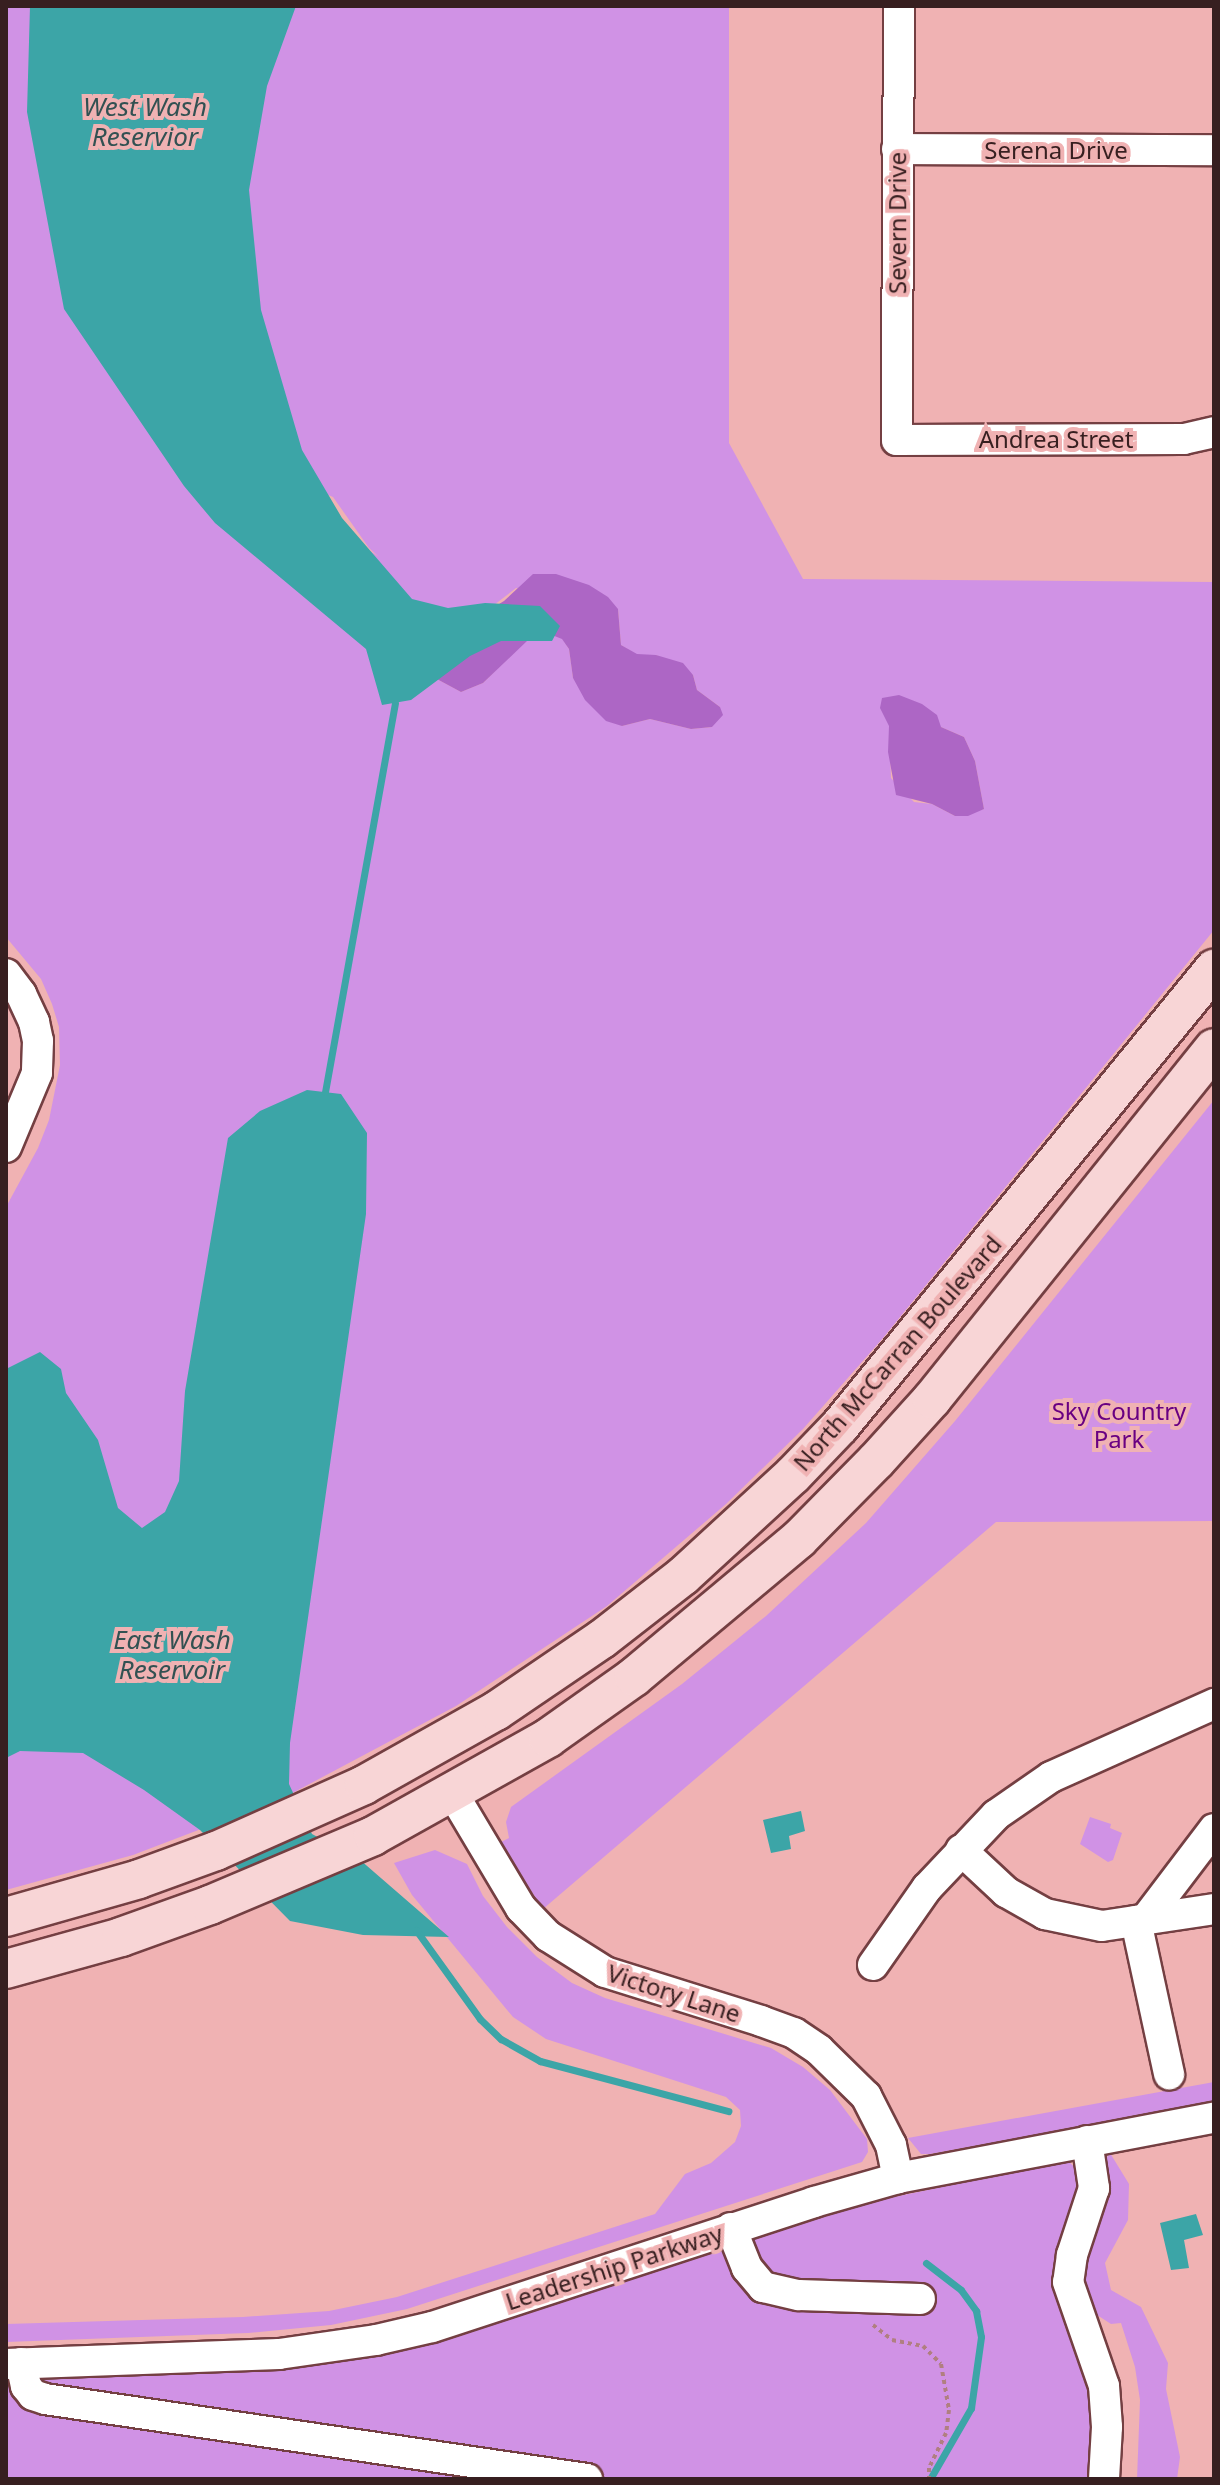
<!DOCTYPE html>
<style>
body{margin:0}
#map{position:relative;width:1220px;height:2485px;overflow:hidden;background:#f0b2b3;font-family:"Noto Sans",sans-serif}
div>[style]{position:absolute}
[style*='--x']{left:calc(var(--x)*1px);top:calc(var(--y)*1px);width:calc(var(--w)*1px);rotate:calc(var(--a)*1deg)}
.green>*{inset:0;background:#d092e5}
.forest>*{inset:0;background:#ad66c5}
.water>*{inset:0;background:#3ca5a7}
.stream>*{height:7px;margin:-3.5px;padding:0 3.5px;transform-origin:3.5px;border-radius:3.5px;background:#3ca5a7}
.path>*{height:4px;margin-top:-2px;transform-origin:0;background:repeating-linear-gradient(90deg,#b07f80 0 4px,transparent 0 8px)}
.roads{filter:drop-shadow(2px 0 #743f42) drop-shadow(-2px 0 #743f42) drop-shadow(0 2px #743f42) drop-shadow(0 -2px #743f42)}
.minor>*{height:30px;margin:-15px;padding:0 15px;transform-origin:15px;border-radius:15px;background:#fff}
.major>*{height:38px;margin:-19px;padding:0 19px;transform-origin:19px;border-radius:19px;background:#f8d5d6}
span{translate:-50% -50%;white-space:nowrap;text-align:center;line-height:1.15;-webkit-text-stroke:8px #f0b2b3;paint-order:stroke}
.street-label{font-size:24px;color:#371f20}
.park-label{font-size:24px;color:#690082}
.water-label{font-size:26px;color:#325152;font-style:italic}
.frame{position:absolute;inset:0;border:8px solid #371f20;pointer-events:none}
</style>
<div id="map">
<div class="green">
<div style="clip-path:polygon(evenodd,6px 6px,729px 6px,729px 443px,803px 579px,1214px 582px,1214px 930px,883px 1338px,803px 1429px,726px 1504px,607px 1606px,456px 1706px,285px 1797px,133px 1855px,6px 1890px,6px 1207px,38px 1148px,49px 1120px,60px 1065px,59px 1027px,52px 1004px,41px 979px,6px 937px,6px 6px,232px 455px,333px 497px,369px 548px,379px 557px,232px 455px,6px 6px,516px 588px,618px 609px,621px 645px,637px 655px,656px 655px,693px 675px,697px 690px,720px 707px,712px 727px,691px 729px,650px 719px,622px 726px,573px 678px,569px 649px,562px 638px,547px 633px,527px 640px,483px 683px,461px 692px,422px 671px,481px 615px,516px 588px,6px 6px,889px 726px,941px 727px,964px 737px,975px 761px,984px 809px,955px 816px,932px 804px,914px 802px,891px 778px,889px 726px)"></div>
<div style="clip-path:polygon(1214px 1100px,1214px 1521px,996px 1522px,543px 1909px,499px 1843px,509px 1838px,506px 1822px,511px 1807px,682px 1684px,766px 1616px,866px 1523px,955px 1421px)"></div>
<div style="clip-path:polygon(1090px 1817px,1111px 1824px,1110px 1828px,1122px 1833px,1113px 1860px,1108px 1862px,1080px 1844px)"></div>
<div style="clip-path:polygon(435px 1850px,467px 1864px,483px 1896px,507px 1927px,537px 1957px,572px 1983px,605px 1998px,771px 2048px,803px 2067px,830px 2090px,867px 2139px,868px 2152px,862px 2162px,407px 2309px,331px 2325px,248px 2333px,6px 2342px,6px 2324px,243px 2317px,329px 2311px,397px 2297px,655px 2214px,685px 2174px,711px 2163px,735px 2142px,741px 2126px,740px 2110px,726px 2097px,546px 2039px,513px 2017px,412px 1895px,394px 1863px)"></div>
<div style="clip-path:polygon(1214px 2082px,1214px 2103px,930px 2154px,921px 2154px,908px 2138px)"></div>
<div style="clip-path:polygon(1110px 2153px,1129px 2184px,1128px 2220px,1105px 2263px,1111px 2290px,1141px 2307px,1168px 2363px,1166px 2389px,1180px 2457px,1177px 2479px,1137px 2479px,1140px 2400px,1135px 2367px,1121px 2323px,1111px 2324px,1094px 2313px,1082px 2290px,1087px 2248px,1107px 2186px,1105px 2160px)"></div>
<div style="clip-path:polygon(1068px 2161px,1083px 2175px,1079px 2214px,1093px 2426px,1089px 2479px,6px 2479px,6px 2379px,241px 2372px,378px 2355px,526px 2314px,841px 2208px)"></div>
</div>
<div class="forest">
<div style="clip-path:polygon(533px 574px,556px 574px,589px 585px,608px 597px,618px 609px,621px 645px,637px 654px,656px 655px,683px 663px,693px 675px,697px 690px,720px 707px,723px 715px,712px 727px,691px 729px,650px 719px,622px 726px,606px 721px,585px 700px,573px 678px,569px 649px,562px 639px,547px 633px,527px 641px,483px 683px,461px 692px,422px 671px,481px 615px,504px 601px)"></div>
<div style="clip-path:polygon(899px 695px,922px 704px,937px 715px,941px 727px,964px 737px,975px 761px,984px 809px,968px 816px,955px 816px,932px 804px,896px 795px,888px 752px,889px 726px,880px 708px,882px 698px)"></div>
</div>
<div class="water">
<div style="clip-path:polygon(30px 6px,296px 6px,267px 86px,249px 190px,261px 310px,302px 450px,342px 518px,412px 599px,448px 608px,485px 603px,540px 606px,560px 626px,552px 641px,501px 641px,470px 656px,411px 700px,382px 705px,366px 649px,215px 523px,184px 486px,64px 309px,27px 112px)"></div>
<div style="clip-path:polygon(307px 1090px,341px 1094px,367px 1133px,366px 1214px,290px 1743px,289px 1784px,312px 1834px,359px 1859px,449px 1937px,363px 1935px,290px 1921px,200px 1830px,144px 1790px,83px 1753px,20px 1751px,6px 1758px,6px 1369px,40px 1352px,61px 1369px,66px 1393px,98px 1440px,118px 1508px,142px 1528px,165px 1512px,179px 1481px,185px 1391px,228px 1138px,260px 1111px)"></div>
<div style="clip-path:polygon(801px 1811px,805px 1831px,789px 1836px,791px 1849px,771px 1853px,763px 1820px)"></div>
<div style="clip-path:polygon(1196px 2214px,1203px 2235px,1184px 2240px,1189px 2268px,1171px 2270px,1160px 2223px)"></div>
</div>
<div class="stream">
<div style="--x:325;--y:1092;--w:395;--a:-79.8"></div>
<div style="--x:416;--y:1930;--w:110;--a:54.3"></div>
<div style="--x:480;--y:2019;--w:29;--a:44"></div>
<div style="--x:501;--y:2039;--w:45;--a:29.4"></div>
<div style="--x:540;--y:2061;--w:195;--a:14.9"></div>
<div style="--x:926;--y:2263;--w:44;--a:37.6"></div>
<div style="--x:961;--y:2290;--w:26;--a:54"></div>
<div style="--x:976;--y:2311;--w:26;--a:79"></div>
<div style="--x:981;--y:2337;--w:72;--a:98"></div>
<div style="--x:971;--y:2408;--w:82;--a:120"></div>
</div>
<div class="path">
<div style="--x:873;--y:2325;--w:24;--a:38"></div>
<div style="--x:892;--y:2340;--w:32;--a:11"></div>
<div style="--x:923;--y:2346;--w:25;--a:45"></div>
<div style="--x:941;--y:2364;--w:47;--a:80.1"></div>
<div style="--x:949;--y:2410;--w:23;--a:97"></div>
<div style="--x:946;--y:2433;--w:39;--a:116"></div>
<div style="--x:929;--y:2468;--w:11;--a:90"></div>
</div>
<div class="roads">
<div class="minor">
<div style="--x:899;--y:6;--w:434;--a:90.3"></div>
<div style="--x:897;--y:440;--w:287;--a:-0.2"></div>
<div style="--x:1184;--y:439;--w:31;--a:-13"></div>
<div style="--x:897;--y:149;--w:317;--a:0.2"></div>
<div style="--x:6;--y:974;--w:25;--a:53"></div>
<div style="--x:21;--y:994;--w:31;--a:65"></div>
<div style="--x:34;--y:1022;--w:19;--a:78"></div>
<div style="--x:38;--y:1041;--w:32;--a:92"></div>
<div style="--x:37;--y:1073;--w:80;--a:112.7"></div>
<div style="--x:453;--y:1794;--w:133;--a:59.2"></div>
<div style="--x:521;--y:1908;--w:39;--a:46"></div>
<div style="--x:548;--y:1936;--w:67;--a:32.3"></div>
<div style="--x:605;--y:1972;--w:164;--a:17.4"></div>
<div style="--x:761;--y:2021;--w:35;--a:20"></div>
<div style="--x:794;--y:2033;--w:30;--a:34"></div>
<div style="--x:819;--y:2050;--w:66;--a:44.4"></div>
<div style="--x:866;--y:2096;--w:55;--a:63"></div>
<div style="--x:891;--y:2145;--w:34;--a:78"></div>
<div style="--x:961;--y:1850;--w:62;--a:43"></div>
<div style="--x:1006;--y:1892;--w:45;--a:29.4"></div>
<div style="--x:1045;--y:1914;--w:58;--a:11.9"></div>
<div style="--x:1102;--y:1926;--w:113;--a:-8.6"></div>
<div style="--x:1145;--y:1920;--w:114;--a:-52.8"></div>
<div style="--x:1136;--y:1921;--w:157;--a:77.8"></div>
<div style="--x:873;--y:1965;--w:94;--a:-55"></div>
<div style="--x:927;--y:1888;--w:100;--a:-46.6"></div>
<div style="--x:996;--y:1815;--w:67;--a:-34.6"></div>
<div style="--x:1051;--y:1777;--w:179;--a:-24.1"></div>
<div style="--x:1087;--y:2141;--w:48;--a:81.5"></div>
<div style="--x:1094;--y:2188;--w:71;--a:108.2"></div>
<div style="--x:1072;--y:2255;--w:27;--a:98"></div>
<div style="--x:1068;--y:2282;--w:110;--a:70.9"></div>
<div style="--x:1104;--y:2386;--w:41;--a:85.8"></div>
<div style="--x:1107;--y:2427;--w:52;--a:93.3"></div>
<div style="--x:731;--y:2228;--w:43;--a:68.2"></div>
<div style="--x:747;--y:2268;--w:25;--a:50"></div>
<div style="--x:763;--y:2287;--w:37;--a:13"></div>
<div style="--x:799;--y:2295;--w:121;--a:1.9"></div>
<div style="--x:21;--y:2363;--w:24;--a:78"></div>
<div style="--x:26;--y:2386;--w:11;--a:52"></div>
<div style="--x:33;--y:2395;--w:13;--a:18"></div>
<div style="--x:45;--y:2399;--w:548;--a:8.4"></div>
<div style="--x:6;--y:2364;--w:273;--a:-2.1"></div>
<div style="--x:279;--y:2354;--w:98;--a:-8.2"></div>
<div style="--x:376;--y:2340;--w:57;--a:-13.1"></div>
<div style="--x:432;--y:2327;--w:402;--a:-18.1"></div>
<div style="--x:814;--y:2202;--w:87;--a:-15.9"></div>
<div style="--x:898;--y:2178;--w:322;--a:-10.8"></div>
</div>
<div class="major">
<div style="--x:6;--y:1917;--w:138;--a:-15.9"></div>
<div style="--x:139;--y:1879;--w:82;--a:-20"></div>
<div style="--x:216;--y:1851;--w:162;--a:-24"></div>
<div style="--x:364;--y:1785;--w:151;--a:-29.3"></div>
<div style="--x:496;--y:1711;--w:128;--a:-34.2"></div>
<div style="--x:602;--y:1639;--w:103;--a:-37.9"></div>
<div style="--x:683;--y:1576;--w:149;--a:-42.6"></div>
<div style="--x:793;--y:1475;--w:68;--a:-46.2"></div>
<div style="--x:840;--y:1426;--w:591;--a:-50.7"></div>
<div style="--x:6;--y:1969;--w:119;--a:-15.5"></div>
<div style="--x:121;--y:1937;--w:95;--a:-19.8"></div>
<div style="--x:210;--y:1905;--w:177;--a:-22.9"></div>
<div style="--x:373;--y:1836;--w:201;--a:-29.2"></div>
<div style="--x:548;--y:1738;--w:105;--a:-35.3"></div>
<div style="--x:634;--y:1677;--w:215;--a:-39.9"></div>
<div style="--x:799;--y:1539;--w:110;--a:-45.4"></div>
<div style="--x:876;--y:1461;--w:84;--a:-47.9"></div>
<div style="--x:932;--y:1399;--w:450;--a:-51.2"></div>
</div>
</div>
<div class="street-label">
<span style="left:1056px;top:150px">Serena Drive</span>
<span style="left:897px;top:223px;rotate:-90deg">Severn Drive</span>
<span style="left:1056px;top:439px">Andrea Street</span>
<span style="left:897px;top:1353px;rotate:-49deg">North McCarran Boulevard</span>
<span style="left:674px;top:1993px;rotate:18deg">Victory Lane</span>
<span style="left:614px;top:2267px;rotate:-18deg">Leadership Parkway</span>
</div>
<div class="park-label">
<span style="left:1119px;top:1425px">Sky Country<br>Park</span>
</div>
<div class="water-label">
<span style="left:145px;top:122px">West Wash<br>Reservior</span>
<span style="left:172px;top:1655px">East Wash<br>Reservoir</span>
</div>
<div class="frame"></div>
</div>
